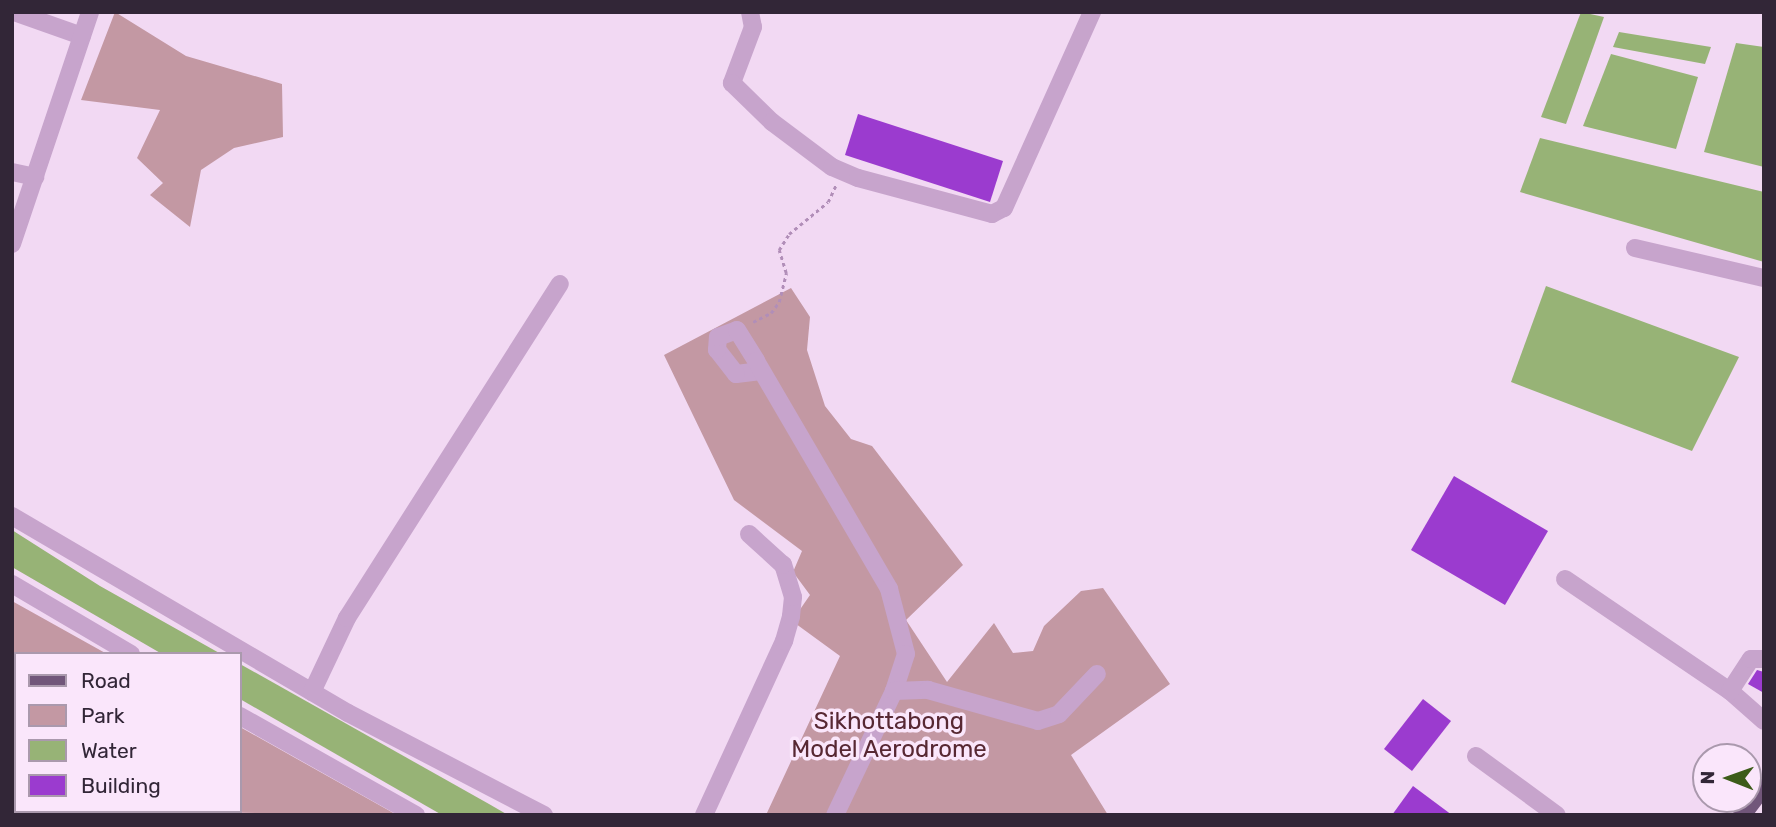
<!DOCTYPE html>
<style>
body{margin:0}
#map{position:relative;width:1776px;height:827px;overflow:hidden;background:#f2d9f3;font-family:Rubik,sans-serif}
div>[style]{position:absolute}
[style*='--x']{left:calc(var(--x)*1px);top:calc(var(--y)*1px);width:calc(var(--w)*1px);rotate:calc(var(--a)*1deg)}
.green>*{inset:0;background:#c398a3}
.water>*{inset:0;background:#97b376}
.building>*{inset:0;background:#9b3bcf}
.path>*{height:2.5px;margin-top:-1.25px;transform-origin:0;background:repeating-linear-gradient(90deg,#b18eb8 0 3.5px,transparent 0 7px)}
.minor>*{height:18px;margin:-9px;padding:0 9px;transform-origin:9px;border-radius:9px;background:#c7a4cc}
.major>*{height:18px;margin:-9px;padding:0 9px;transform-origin:9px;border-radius:9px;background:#71567a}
span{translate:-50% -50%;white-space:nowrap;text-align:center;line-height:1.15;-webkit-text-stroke:7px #fae6fb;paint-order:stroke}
.park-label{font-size:24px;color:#572833}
.frame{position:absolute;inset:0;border:14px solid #322637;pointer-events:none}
.legend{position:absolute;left:14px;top:652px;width:228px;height:161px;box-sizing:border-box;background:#fae6fb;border:2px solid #aa99ad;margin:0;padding:9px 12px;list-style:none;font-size:21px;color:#322637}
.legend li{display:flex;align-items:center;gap:14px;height:35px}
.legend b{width:35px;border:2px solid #aa99ad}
.north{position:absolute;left:1692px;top:743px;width:70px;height:70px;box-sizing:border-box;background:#fae6fb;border:2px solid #aa99ad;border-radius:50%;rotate:271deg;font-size:19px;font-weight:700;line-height:28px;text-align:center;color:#322637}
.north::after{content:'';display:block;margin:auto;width:24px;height:32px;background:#3c5c19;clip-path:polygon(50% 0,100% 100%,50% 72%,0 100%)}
</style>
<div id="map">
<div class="green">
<div style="clip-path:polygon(115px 12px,186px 56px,282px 84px,283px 137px,234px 148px,201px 170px,190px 227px,150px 195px,163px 183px,137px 158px,160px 110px,81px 100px)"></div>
<div style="clip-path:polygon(791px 288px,810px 317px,807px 350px,825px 406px,851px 439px,872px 446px,963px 565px,906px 620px,947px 682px,994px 623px,1013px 653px,1033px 651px,1044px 626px,1081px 591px,1103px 588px,1170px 684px,1071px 755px,1108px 815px,766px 815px,840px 656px,792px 621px,810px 595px,793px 572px,802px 551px,734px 500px,664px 355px)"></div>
<div style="clip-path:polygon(12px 601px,107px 654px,16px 654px,16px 738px)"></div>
<div style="clip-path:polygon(240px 727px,397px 815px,127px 811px,240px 811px)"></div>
</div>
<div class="water">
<div style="clip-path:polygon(1581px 12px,1604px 17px,1566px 124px,1541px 117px)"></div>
<div style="clip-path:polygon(1619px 32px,1711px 47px,1705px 64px,1613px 47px)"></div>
<div style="clip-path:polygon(1736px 43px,1764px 47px,1764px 167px,1704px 152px)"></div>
<div style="clip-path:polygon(1611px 54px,1698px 77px,1676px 149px,1583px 126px)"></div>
<div style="clip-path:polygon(1540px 138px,1764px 192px,1764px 262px,1520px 192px)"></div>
<div style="clip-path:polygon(1546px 286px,1739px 357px,1692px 451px,1511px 382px)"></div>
<div style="clip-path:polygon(12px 530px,100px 586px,221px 654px,162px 654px,12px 567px)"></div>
<div style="clip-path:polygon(240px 664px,489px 804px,508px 815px,442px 815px,240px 699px)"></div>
</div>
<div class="building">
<div style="clip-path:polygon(858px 114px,1003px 161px,990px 202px,845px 155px)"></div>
<div style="clip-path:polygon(1454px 476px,1548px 531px,1505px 605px,1411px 550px)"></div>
<div style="clip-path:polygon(1757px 670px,1764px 672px,1764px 693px,1748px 684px)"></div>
<div style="clip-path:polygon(1423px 699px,1451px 721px,1412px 771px,1384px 749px)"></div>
<div style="clip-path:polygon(1413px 786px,1452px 815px,1392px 815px)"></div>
</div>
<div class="path">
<div style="--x:753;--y:322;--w:20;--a:-27"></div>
<div style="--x:771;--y:313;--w:14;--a:-54"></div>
<div style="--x:779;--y:302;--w:30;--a:-76"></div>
<div style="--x:786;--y:273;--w:24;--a:-107"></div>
<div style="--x:779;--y:250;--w:19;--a:-58"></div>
<div style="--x:789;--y:234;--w:50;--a:-39.4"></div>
<div style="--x:828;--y:202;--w:19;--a:-65"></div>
</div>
<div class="minor">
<div style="--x:14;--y:12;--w:72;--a:19.4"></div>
<div style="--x:750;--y:12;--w:15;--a:79"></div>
<div style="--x:753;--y:27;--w:60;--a:110.6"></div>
<div style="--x:732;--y:83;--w:56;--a:44.3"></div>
<div style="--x:772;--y:122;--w:75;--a:36.9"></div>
<div style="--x:832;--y:167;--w:28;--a:23"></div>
<div style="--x:858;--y:178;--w:139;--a:15"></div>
<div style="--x:992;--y:214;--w:13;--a:-27"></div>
<div style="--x:1004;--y:208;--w:215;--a:-65.8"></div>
<div style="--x:12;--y:172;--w:24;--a:12"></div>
<div style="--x:12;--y:244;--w:245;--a:-71.4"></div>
<div style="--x:1635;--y:248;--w:132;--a:13.1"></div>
<div style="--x:761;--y:371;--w:25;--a:173"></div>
<div style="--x:736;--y:374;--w:31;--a:-128"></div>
<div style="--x:717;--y:350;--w:13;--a:-86"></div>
<div style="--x:718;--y:337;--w:20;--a:-20"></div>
<div style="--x:737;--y:330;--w:36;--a:58"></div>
<div style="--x:756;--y:361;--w:264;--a:59.7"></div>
<div style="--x:889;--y:589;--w:67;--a:75.3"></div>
<div style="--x:906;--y:654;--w:39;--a:108"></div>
<div style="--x:894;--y:691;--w:137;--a:115.4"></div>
<div style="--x:12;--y:516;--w:389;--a:30.4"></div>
<div style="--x:348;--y:713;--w:221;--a:27.5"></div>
<div style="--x:1565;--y:579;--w:199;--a:34.2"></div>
<div style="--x:1730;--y:691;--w:45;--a:41.4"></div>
<div style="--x:12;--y:584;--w:138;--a:30.5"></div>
<div style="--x:894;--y:691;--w:34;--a:-2"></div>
<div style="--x:928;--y:690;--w:114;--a:15.7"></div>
<div style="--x:1038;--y:721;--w:22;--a:-18"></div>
<div style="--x:1059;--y:714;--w:55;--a:-46.5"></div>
<div style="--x:1730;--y:691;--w:38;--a:-57"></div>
<div style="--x:1751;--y:659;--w:13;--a:0"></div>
<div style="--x:312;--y:692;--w:82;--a:-64.7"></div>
<div style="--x:347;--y:618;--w:396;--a:-57.5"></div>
<div style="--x:240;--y:716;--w:202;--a:29.4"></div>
<div style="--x:1476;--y:756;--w:100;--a:36.1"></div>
<div style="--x:704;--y:815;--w:192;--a:-65.3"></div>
<div style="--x:784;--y:641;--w:26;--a:-74"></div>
<div style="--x:791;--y:616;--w:19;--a:-84"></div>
<div style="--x:793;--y:597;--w:34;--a:-107"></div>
<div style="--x:783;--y:565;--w:46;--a:-137.6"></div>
</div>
<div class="major">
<div style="--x:1742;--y:815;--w:36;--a:-53"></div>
</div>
<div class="park-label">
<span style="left:889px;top:736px">Sikhottabong<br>Model Aerodrome</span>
</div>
<div class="frame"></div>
<ul class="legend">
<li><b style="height:9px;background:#71567a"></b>Road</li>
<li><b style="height:19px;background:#c398a3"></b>Park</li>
<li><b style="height:19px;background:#97b376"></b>Water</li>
<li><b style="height:19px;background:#9b3bcf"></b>Building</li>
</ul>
<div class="north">N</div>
</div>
